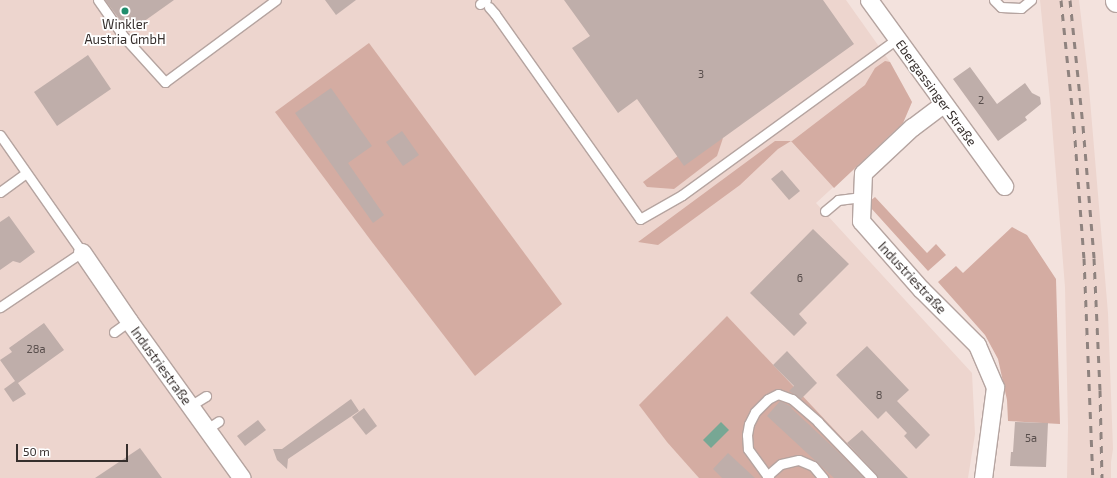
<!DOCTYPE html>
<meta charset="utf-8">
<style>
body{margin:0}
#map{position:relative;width:1117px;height:478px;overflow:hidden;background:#f3e2dd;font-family:"Exo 2",sans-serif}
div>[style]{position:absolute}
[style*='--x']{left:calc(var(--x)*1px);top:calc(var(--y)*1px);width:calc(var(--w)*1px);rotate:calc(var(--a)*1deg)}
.built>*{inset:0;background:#edd5ce}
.green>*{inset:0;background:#d4aca2}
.water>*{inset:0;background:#77a794}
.building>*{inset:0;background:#bfaeaa}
.roads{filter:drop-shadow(1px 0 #b5a4a0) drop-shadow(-1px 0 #b5a4a0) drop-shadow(0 1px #b5a4a0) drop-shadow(0 -1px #b5a4a0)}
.service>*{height:9px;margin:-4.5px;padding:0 4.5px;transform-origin:4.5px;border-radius:4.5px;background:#fff}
.minor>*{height:17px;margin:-8.5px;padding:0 8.5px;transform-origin:8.5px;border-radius:8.5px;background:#fff}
.tertiary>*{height:22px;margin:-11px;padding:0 11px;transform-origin:11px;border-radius:11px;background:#fff}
.rail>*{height:3px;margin-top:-1.5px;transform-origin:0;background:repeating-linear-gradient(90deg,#8f837f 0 7px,transparent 0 14px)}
.dots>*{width:11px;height:11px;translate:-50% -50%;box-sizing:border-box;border:2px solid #fff;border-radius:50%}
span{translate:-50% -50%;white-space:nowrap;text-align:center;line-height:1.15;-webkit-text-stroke:3.5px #fff;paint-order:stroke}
.number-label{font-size:11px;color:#584e4c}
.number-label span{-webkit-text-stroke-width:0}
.poi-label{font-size:13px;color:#352e2c}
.street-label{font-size:13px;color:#352e2c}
.scale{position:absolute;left:16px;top:444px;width:112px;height:18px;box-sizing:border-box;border:2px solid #352e2c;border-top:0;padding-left:5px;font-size:12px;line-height:14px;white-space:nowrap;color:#352e2c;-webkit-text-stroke:3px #fff;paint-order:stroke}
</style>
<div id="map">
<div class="built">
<div style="clip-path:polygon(0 0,846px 0,890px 62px,912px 102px,903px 123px,816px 203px,972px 373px,975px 434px,968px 478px,0 478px)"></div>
<div style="clip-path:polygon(1040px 0,1079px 0,1088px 76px,1108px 313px,1113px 449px,1111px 462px,1111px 478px,1067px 478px,1068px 427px,1065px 287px,1050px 100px)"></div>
</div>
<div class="green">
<div style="clip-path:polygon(369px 43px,562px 304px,475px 376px,372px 242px,275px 112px)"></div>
<div style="clip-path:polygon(885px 61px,890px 62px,912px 102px,903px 123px,834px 188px,791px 141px,778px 149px,740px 185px,658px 245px,638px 242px,775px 141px,792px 141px,865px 85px,875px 68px)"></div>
<div style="clip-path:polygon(723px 138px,717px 156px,674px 189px,647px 187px,643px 182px,678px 156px)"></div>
<div style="clip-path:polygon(875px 197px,927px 253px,936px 244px,946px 255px,928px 271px,871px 208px,870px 201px)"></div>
<div style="clip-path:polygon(1012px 227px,1027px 235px,1056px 279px,1060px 424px,1008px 421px,1007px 400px,998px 359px,985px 335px,938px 282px,956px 266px,963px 273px)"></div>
<div style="clip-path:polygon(727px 316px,880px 478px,699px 478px,667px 442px,639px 405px)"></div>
</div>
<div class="water">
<div style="clip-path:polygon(721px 422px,729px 430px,711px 448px,703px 440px)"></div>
</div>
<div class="building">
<div style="clip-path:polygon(105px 0,174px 0,129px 32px)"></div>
<div style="clip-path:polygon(325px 0,356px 0,336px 15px)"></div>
<div style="clip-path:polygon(564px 0,823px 0,854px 44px,684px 166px,637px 99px,618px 113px,572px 48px,590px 36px)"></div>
<div style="clip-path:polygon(88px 55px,111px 89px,57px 126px,34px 92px)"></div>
<div style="clip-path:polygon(970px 67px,997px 104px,1025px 83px,1032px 93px,1040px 97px,1041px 104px,1025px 117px,1027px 120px,998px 141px,953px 79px)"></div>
<div style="clip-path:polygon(331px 88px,372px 146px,348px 163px,384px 215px,373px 223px,295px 113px)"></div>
<div style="clip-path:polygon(402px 131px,419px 155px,403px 166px,386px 142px)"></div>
<div style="clip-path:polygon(782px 170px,800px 191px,789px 200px,771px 179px)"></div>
<div style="clip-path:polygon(9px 216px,35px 252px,20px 263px,13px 261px,0 270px,0 222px)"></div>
<div style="clip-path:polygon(813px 229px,849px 264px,799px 314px,807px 323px,794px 336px,750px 293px)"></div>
<div style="clip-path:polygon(44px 323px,64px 350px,18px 383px,26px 394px,13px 402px,4px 389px,15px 381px,0 360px,12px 352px,9px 348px)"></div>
<div style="clip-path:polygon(867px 346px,909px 390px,897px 401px,930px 435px,916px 449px,904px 436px,907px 433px,886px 411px,878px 419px,836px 375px)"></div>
<div style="clip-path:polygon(787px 351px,817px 383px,801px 399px,789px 391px,794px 386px,773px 365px)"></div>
<div style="clip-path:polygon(351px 399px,359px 411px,288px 459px,287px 469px,277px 460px,273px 449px,282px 449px)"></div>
<div style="clip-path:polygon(780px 401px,792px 407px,791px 408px,833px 447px,864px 478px,834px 478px,767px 416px)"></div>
<div style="clip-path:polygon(364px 408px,377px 426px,366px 435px,352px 417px)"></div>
<div style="clip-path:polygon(258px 420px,266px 430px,245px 446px,237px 436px)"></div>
<div style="clip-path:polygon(1015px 422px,1048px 423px,1046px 467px,1010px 466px,1011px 452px,1013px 452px)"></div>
<div style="clip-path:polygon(862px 430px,908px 478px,878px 478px,876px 474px,847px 443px)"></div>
<div style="clip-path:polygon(140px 448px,162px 478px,95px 478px)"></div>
<div style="clip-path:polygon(728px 453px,755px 478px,722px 478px,713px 469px)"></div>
</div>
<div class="roads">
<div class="service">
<div style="--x:98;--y:0;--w:45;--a:54.9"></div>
<div style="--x:124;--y:37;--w:61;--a:47.7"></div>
<div style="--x:165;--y:82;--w:138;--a:-36.5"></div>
<div style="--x:994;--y:0;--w:10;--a:45"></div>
<div style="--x:1001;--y:7;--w:20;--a:3"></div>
<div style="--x:1021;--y:8;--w:13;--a:-39"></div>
<div style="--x:480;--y:4;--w:7;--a:-34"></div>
<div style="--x:489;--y:7;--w:9;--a:49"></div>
<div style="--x:495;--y:14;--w:251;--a:54.7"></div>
<div style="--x:640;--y:219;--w:48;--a:-29.7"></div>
<div style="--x:682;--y:195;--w:266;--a:-36"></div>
<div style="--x:0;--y:135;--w:143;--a:55"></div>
<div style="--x:82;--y:252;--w:99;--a:146.1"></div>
<div style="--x:0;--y:192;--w:32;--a:-36"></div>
<div style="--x:825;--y:211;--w:17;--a:-40"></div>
<div style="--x:838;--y:200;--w:24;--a:-7"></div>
<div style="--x:114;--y:332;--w:19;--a:-36"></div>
<div style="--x:190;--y:406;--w:19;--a:-32"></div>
<div style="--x:207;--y:429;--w:14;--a:-34"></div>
<div style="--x:767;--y:476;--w:18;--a:-41"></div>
<div style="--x:781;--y:464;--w:18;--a:-13"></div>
<div style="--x:799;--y:460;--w:15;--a:23"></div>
<div style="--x:813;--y:466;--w:16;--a:50"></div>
<div style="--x:769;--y:478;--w:36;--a:-126"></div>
<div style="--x:748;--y:449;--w:14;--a:-94"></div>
<div style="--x:747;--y:435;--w:11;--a:-80"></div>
<div style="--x:749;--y:424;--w:13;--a:-63"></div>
<div style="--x:755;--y:412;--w:18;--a:-45"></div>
<div style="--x:768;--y:399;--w:11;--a:-27"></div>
<div style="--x:778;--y:394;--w:15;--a:20"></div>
<div style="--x:792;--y:399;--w:35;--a:41"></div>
<div style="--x:818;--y:422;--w:78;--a:46"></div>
</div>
<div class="minor">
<div style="--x:869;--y:0;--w:230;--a:54"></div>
<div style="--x:943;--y:104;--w:39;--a:143"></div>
<div style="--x:912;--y:127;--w:67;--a:136.8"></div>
<div style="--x:863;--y:173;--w:48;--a:92.4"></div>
<div style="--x:861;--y:221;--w:91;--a:48.6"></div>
<div style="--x:921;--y:289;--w:79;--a:45"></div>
<div style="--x:977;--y:345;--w:46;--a:66.8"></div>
<div style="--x:995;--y:387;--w:92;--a:97.5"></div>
<div style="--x:82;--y:252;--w:83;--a:55.7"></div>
<div style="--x:129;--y:321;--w:193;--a:54.3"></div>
</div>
<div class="tertiary">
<div style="--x:1117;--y:0;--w:1;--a:90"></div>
</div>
</div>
<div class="rail">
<div style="--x:1061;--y:0;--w:127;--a:84.1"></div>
<div style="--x:1074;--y:126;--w:132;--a:85.7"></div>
<div style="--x:1084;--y:258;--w:220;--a:87.7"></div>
<div style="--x:1070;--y:0;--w:127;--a:84.1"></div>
<div style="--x:1083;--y:126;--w:132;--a:85.2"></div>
<div style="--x:1094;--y:258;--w:132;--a:87.4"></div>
<div style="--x:1100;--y:390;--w:88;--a:88.7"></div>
</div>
<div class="dots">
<div style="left:125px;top:11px;background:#208e6e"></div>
</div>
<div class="number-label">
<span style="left:701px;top:74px">3</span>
<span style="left:981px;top:100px">2</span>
<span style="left:800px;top:278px">6</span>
<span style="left:36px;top:349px">28a</span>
<span style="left:879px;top:395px">8</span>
<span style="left:1031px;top:438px">5a</span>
</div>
<div class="poi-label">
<span style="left:125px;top:32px">Winkler<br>Austria GmbH</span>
</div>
<div class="street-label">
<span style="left:936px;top:93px;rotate:54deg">Ebergassinger Straße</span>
<span style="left:912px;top:278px;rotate:47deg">Industriestraße</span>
<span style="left:161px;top:366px;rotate:54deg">Industriestraße</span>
</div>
<div class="scale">50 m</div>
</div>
